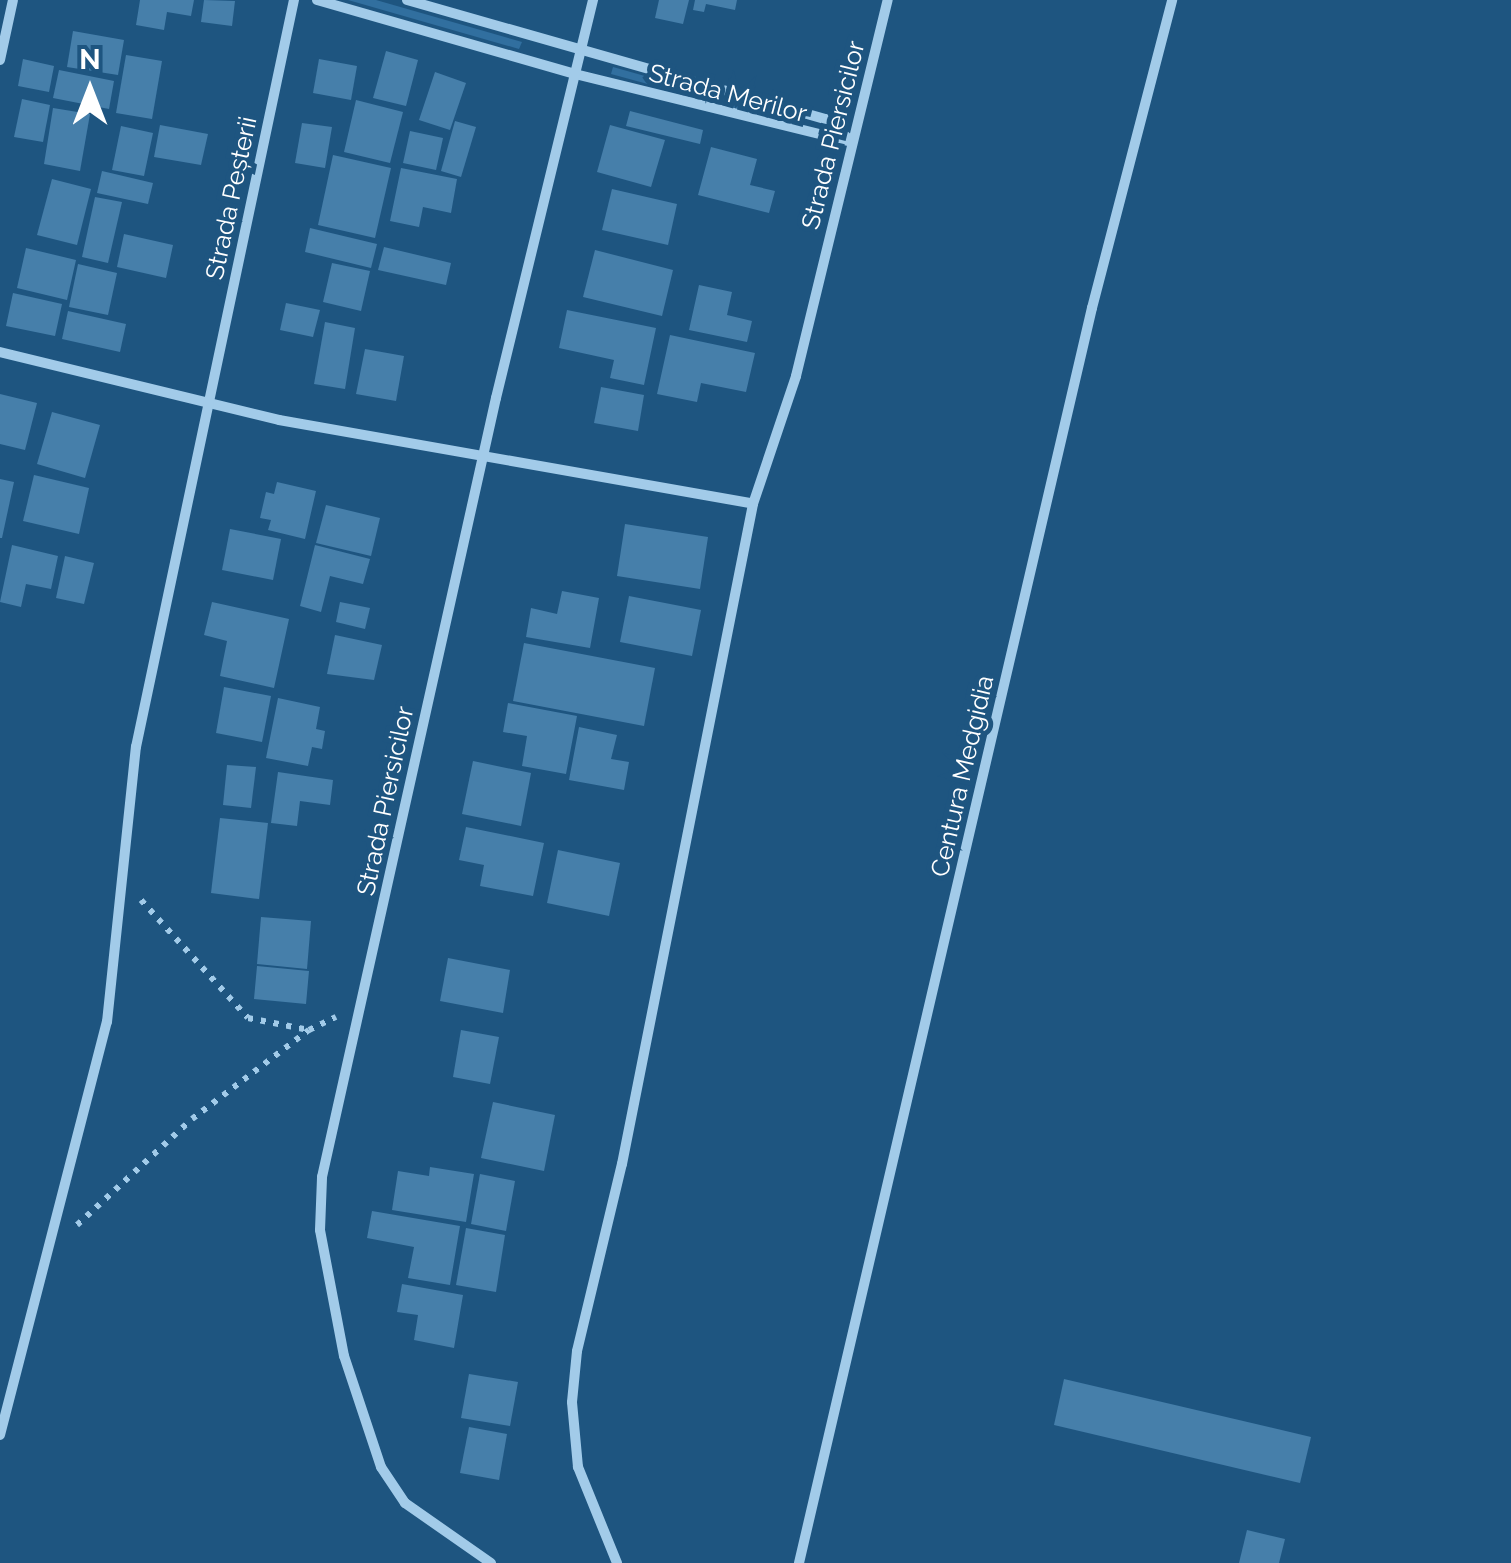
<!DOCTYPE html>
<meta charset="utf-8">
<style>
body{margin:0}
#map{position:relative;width:1511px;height:1563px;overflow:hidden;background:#1e5580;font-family:Raleway,sans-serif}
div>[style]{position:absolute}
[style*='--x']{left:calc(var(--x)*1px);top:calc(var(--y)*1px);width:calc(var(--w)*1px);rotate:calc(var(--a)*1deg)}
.green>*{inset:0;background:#316f9f}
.building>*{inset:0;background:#467faa}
.path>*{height:6px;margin-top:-3px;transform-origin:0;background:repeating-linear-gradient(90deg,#a2cbe9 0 5px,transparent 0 13px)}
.minor>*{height:10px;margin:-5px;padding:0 5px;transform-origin:5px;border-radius:5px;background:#a2cbe9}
span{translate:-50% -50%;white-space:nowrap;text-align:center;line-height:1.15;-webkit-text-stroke:10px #1e5580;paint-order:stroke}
.street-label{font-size:25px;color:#fff}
.north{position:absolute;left:40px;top:40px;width:100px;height:100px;-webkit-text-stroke:8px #1e5580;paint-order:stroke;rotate:0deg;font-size:28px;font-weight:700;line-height:40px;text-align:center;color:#fff}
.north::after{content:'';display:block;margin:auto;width:35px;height:45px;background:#fff;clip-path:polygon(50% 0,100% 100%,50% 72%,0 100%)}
</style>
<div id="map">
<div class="green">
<div style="clip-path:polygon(348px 0,376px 0,522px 42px,519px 49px)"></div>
<div style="clip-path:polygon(613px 67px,800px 120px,798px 125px,611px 74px)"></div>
</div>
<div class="building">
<div style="clip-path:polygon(140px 0,194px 0,191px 16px,167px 12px,164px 30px,136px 25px)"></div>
<div style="clip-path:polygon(204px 0,235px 1px,232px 26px,201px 22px)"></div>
<div style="clip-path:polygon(659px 0,689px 0,683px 24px,655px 18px)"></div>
<div style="clip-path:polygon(695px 0,737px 0,735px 10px,706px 4px,704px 12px,693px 10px)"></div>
<div style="clip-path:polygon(73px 31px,124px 40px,118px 75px,67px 67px)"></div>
<div style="clip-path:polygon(386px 51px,418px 60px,406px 106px,373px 98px)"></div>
<div style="clip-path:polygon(126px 55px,162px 61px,152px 119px,116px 113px)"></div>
<div style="clip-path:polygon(23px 59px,54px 66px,49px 92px,18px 86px)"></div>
<div style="clip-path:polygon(319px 59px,357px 66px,351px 100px,313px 93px)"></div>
<div style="clip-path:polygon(59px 70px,114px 81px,109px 109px,53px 98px)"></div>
<div style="clip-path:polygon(435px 72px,466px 83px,450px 130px,419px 120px)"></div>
<div style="clip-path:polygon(22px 99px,50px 105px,43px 142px,14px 137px)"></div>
<div style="clip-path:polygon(356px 100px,403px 112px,390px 163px,344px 152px)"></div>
<div style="clip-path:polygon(53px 108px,90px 114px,80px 171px,44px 164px)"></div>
<div style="clip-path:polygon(630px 111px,703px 130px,700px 144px,626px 126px)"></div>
<div style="clip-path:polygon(455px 121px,476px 127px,461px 177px,441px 171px)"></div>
<div style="clip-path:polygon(302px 123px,332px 127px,325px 168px,295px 163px)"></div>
<div style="clip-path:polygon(160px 125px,208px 134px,201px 165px,154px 157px)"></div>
<div style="clip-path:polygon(610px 125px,665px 140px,651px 187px,597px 172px)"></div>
<div style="clip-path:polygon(121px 126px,153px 133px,144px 176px,112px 170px)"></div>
<div style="clip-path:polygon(410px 131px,443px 138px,436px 170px,403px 163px)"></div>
<div style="clip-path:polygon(711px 147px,757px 159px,750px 185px,775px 191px,769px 213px,698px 195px)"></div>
<div style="clip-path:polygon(333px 155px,391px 168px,375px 238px,318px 225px)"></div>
<div style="clip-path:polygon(401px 168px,457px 179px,451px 213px,423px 207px,419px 227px,390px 221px)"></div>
<div style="clip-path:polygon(102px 171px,153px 183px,148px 204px,97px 193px)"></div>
<div style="clip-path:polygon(52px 179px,91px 189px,77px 245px,37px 235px)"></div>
<div style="clip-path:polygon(612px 189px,677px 204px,668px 245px,602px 230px)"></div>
<div style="clip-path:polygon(95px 197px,122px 202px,108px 263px,82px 257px)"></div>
<div style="clip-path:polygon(310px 228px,377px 244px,371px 268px,305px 252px)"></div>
<div style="clip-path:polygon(124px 234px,173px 245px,166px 278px,117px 267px)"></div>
<div style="clip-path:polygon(384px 247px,451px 263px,446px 285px,378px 270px)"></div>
<div style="clip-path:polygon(26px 248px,76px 260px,67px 300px,17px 288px)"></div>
<div style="clip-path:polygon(595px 250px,673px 270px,662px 316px,583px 297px)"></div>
<div style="clip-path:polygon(332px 263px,370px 271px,361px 311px,323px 302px)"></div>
<div style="clip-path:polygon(78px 264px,117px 273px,108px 315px,69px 307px)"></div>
<div style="clip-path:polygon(699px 285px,732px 292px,727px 315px,752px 321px,747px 342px,689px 330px)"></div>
<div style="clip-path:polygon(13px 293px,62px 304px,55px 336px,6px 326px)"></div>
<div style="clip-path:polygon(286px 303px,320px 310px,313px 337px,280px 330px)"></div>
<div style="clip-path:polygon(567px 310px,656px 328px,644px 385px,610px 378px,614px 360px,559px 348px)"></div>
<div style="clip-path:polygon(68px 311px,126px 324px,120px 352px,62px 339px)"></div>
<div style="clip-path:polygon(325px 322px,355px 328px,345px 389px,314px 384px)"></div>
<div style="clip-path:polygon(670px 335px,755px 353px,746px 392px,701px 383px,697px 402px,657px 394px)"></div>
<div style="clip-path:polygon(365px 349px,404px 356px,396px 401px,356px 394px)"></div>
<div style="clip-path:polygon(601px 387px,644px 395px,638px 431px,594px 423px)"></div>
<div style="clip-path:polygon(0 394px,37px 403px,25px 450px,0 444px)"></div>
<div style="clip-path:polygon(52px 412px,100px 425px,85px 478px,37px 464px)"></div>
<div style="clip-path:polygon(34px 475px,89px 488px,79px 534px,23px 521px)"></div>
<div style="clip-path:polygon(0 479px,14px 482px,2px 538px,0 538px)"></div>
<div style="clip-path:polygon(277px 482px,316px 491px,305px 539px,268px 530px,271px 520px,260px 518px,266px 492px,274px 494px)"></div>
<div style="clip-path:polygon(326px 505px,380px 518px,371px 556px,316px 543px)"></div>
<div style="clip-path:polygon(625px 524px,708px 537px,700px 589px,617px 576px)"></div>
<div style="clip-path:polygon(230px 529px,281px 539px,273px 580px,222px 570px)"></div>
<div style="clip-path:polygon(12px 545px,58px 556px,51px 589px,26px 584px,21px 607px,0 602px)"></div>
<div style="clip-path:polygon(315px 545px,370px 559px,363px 584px,330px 576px,321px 612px,300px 606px)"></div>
<div style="clip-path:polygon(65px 556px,94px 563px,84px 604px,56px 598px)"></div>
<div style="clip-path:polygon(562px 591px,599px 598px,590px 648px,526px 637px,531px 608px,557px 614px)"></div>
<div style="clip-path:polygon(629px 596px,701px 610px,692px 656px,620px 642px)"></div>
<div style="clip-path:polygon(212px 602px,289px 619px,274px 688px,220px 676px,227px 641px,204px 635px)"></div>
<div style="clip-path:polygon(340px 602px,370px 608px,365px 629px,336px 622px)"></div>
<div style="clip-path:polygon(335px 635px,382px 645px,374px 680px,327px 674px)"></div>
<div style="clip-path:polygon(524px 643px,655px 668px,644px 726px,513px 701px)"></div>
<div style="clip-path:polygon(224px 687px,271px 696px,262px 742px,216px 733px)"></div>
<div style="clip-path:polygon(278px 698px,320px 707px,316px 729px,325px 731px,322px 749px,312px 747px,308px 766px,266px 758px)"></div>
<div style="clip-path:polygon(508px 703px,577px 716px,566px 774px,522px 766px,527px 736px,503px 732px)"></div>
<div style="clip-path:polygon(579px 727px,617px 735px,611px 759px,629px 762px,624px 790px,569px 780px)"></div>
<div style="clip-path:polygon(473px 761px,531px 773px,521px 826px,462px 814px)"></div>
<div style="clip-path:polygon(227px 765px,256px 767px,251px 808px,223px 805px)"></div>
<div style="clip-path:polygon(278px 772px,333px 780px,330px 805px,300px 801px,297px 826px,271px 823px)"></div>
<div style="clip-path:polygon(220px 818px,268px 823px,259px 899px,211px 893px)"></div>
<div style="clip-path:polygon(466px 827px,544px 843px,533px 896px,480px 886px,484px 865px,459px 860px)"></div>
<div style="clip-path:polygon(558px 850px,620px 863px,609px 916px,547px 903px)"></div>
<div style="clip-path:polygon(261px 917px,311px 921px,307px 969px,257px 964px)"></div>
<div style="clip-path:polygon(448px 958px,510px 970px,503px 1013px,440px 1001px)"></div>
<div style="clip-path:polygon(257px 966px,309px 971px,306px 1004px,254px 999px)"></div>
<div style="clip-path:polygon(461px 1030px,499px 1037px,490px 1084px,453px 1077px)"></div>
<div style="clip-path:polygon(493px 1102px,555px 1115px,544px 1171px,481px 1158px)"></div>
<div style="clip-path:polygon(430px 1167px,474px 1174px,466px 1222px,392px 1210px,398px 1171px,429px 1176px)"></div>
<div style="clip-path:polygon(480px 1174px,515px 1181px,506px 1231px,471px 1224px)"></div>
<div style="clip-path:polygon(372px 1211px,460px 1226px,450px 1285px,408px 1278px,414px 1247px,367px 1238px)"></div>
<div style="clip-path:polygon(466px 1228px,505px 1235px,496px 1292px,456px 1285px)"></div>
<div style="clip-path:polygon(402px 1284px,463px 1295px,454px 1348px,414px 1340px,418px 1315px,397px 1312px)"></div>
<div style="clip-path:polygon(469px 1374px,518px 1382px,510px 1426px,461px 1418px)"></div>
<div style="clip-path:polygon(1064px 1379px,1311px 1437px,1300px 1483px,1054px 1425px)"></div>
<div style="clip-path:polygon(469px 1427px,507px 1434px,499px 1480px,460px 1473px)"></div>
<div style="clip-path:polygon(1247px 1530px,1285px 1539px,1279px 1563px,1239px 1563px)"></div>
</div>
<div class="path">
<div style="--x:141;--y:900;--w:159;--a:47.8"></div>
<div style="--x:248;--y:1018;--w:62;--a:11.1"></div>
<div style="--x:309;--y:1030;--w:30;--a:-26"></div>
<div style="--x:77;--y:1225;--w:156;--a:-42.7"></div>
<div style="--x:192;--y:1119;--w:147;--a:-37.3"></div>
</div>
<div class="minor">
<div style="--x:317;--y:0;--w:268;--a:16"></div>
<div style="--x:575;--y:74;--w:284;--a:13.8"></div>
<div style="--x:407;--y:0;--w:435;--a:15.9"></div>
<div style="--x:825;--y:119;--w:34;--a:40"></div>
<div style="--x:0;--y:60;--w:61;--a:-77.8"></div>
<div style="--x:0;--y:352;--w:287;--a:13.7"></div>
<div style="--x:279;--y:420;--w:481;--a:10"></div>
<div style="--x:0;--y:1435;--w:427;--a:-75.5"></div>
<div style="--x:107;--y:1022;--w:277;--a:-84"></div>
<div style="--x:136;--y:747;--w:764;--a:-78.06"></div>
<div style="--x:491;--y:1563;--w:105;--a:-145.1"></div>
<div style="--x:405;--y:1503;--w:43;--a:-123.7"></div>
<div style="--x:381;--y:1467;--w:117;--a:-108.4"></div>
<div style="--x:344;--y:1356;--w:128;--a:-100.8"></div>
<div style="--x:320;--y:1230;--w:53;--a:-87.8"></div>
<div style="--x:322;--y:1177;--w:798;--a:-77.41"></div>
<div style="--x:496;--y:398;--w:410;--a:-76.3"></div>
<div style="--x:617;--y:1563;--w:104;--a:-112.1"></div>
<div style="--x:578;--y:1467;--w:65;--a:-95.3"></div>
<div style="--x:572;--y:1402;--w:51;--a:-84.4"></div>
<div style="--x:577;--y:1351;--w:192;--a:-76.5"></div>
<div style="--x:622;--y:1164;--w:673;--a:-78.77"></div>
<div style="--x:753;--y:504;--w:135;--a:-71.4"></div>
<div style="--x:796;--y:376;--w:387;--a:-76.3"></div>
<div style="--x:799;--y:1563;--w:1289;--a:-76.86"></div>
<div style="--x:1092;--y:308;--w:318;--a:-75.4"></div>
</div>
<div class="street-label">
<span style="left:728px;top:93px;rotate:15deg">Strada Merilor</span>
<span style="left:833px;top:135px;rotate:-76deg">Strada Piersicilor</span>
<span style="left:231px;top:198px;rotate:-78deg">Strada Peșterii</span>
<span style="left:962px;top:776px;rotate:-77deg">Centura Medgidia</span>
<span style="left:385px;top:801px;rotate:-78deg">Strada Piersicilor</span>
</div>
<div class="north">N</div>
</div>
